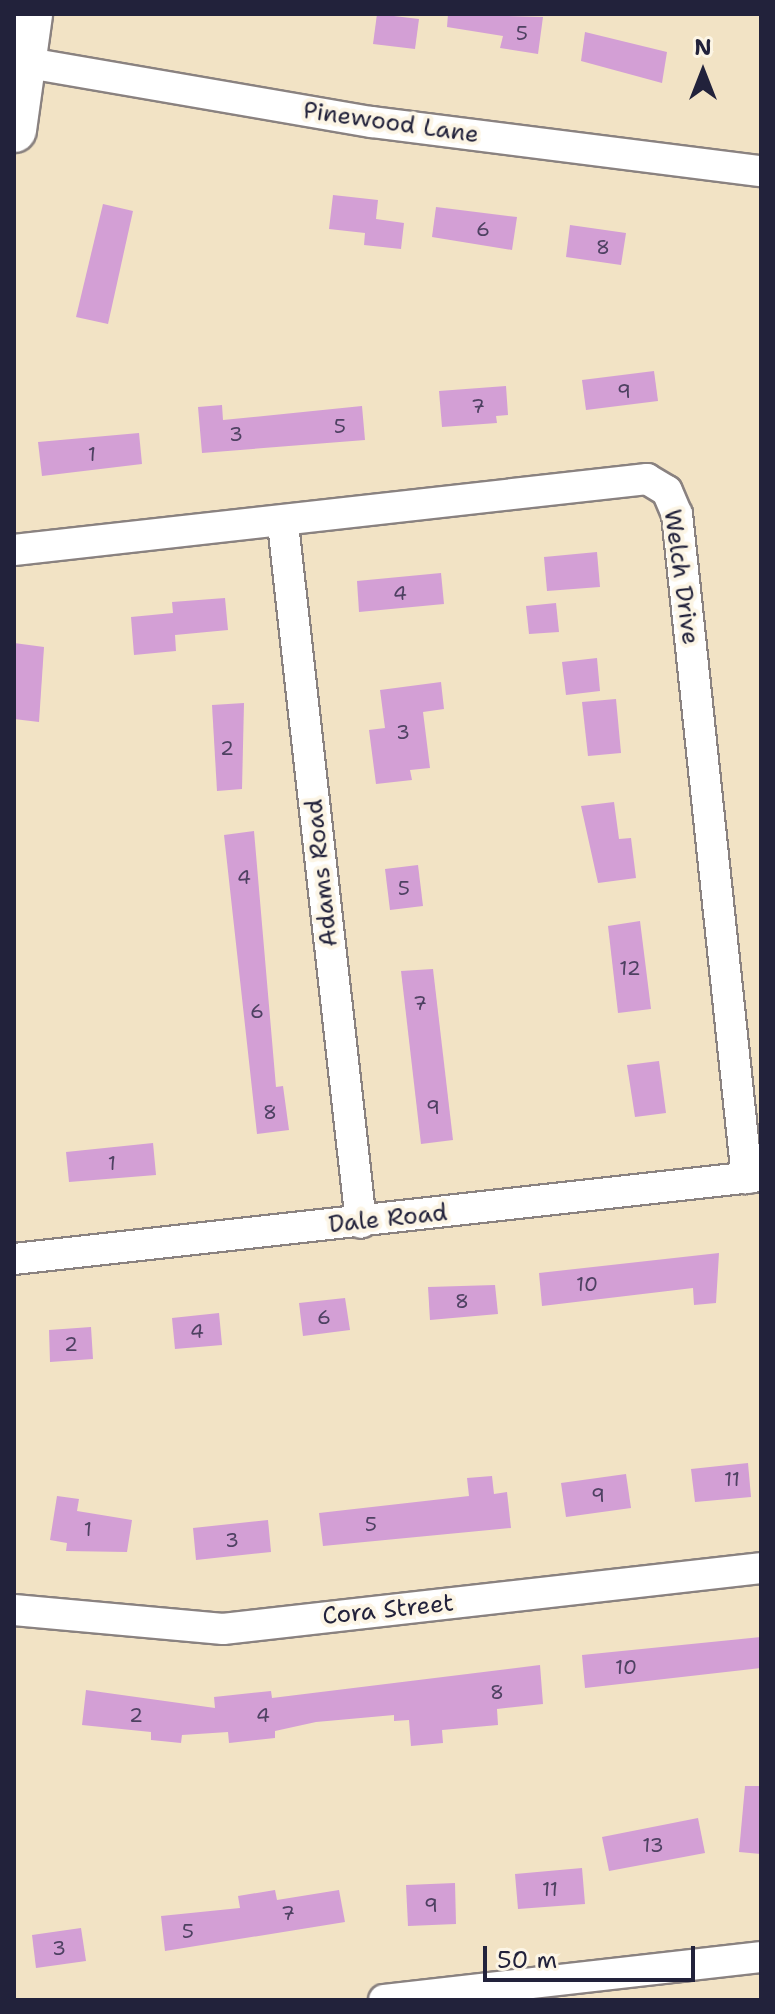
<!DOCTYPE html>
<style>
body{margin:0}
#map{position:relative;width:775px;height:2014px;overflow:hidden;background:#f2e3c5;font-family:"Shantell Sans",sans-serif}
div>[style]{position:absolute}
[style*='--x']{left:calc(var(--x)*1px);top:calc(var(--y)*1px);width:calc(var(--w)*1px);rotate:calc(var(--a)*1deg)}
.building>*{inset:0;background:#d39fd5}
.roads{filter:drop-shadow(2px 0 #8a8280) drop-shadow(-2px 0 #8a8280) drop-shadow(0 2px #8a8280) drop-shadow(0 -2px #8a8280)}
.street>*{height:30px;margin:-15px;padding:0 15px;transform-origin:15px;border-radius:15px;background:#fff}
.secondary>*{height:44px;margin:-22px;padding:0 22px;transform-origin:22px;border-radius:22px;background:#fff}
span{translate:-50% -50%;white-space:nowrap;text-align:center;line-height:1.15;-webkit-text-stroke:8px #fcf5e5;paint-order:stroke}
.number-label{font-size:20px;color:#4e4162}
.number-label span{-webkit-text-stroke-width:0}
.street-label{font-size:24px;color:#22223b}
.frame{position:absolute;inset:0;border:16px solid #22223b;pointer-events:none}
.north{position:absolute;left:663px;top:32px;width:80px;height:80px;-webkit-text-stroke:6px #fcf5e5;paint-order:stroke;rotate:0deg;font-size:22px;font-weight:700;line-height:32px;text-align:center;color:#22223b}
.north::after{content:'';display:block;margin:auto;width:28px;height:36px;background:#22223b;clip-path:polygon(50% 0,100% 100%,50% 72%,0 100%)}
.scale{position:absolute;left:483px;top:1946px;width:212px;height:36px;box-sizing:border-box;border:4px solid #22223b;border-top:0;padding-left:10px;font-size:24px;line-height:28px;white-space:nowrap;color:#22223b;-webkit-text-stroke:6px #fcf5e5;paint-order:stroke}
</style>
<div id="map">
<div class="building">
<div style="clip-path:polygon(377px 14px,419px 19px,415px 49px,373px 44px)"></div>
<div style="clip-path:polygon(448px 14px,543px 17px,538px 54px,500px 48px,503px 36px,447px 27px)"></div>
<div style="clip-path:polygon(585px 32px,667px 52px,662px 83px,581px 61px)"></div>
<div style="clip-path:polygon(333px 195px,378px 200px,376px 219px,404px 223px,401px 249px,364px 245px,365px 233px,329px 229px)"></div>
<div style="clip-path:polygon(103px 204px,133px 211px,108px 324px,76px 317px)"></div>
<div style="clip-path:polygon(436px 207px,517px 217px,512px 250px,432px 237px)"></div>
<div style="clip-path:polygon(570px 225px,626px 233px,621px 265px,566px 257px)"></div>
<div style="clip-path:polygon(654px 371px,658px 401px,586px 410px,582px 380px)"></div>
<div style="clip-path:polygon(506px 386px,508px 415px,496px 416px,497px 423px,442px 427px,439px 391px)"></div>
<div style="clip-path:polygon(222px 405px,223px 420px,362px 406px,365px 440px,202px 453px,198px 407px)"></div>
<div style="clip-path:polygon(139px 433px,142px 464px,42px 476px,38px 442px)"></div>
<div style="clip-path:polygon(597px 552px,600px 587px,547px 591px,544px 557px)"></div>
<div style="clip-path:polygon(441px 573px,444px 604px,359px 612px,357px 581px)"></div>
<div style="clip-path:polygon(225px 598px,228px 630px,175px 635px,176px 651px,134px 655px,131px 617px,173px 613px,172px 602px)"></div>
<div style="clip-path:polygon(556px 603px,559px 632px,529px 634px,526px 606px)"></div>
<div style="clip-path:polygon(14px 643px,44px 647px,39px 722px,14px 719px)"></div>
<div style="clip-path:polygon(597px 658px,600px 691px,566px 695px,562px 662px)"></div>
<div style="clip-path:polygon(441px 682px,444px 709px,423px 712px,430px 768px,410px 770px,412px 780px,376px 784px,369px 730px,385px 728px,380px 690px)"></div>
<div style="clip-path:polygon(616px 699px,621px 753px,588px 756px,582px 702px)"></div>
<div style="clip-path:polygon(244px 703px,242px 789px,217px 791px,212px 705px)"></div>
<div style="clip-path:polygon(614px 802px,619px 839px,631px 838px,636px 878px,598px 883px,581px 806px)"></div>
<div style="clip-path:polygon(254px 831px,276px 1087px,283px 1086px,289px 1130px,257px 1134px,224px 835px)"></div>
<div style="clip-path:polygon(418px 865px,423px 906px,390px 910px,385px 869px)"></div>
<div style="clip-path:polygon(640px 921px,651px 1009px,618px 1013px,608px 926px)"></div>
<div style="clip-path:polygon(433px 969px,453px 1140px,421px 1144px,401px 971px)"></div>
<div style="clip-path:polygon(659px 1061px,666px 1113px,635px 1117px,627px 1065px)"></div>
<div style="clip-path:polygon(153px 1143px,156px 1175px,69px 1182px,66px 1152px)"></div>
<div style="clip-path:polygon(719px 1253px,716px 1303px,694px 1305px,693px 1288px,542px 1306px,539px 1273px)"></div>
<div style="clip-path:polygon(495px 1285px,498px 1314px,430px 1320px,428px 1287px)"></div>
<div style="clip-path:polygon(345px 1298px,350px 1330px,303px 1336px,299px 1303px)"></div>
<div style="clip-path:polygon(219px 1313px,222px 1345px,175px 1349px,172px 1318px)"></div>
<div style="clip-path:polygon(91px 1327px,93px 1359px,50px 1362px,49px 1330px)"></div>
<div style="clip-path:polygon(748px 1463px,751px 1497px,695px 1502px,691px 1469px)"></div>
<div style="clip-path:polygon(626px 1474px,631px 1508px,566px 1517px,561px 1483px)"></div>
<div style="clip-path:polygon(492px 1476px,494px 1494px,507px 1492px,511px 1528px,323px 1546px,319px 1513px,469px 1496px,467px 1478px)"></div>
<div style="clip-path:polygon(57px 1496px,79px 1499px,77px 1511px,132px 1520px,127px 1552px,66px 1551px,67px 1543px,50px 1540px)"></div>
<div style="clip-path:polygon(268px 1520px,271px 1552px,196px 1560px,193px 1528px)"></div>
<div style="clip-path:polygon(761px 1637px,761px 1668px,585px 1688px,582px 1655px)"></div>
<div style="clip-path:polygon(540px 1665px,543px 1704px,497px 1709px,498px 1725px,442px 1730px,443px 1743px,411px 1746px,409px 1720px,394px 1721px,394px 1715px,316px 1722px,275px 1731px,275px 1738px,229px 1743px,228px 1732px,182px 1735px,181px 1743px,151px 1740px,151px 1732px,82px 1725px,86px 1690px,215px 1708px,214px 1697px,271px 1691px,272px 1698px)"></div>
<div style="clip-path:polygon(745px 1786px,761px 1786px,761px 1854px,739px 1852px)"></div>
<div style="clip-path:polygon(698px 1818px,705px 1853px,609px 1871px,602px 1837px)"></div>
<div style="clip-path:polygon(582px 1868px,585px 1904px,518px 1909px,515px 1874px)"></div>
<div style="clip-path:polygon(455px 1883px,456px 1924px,408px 1926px,406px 1885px)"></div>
<div style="clip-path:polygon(275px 1890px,277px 1900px,339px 1890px,345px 1922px,165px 1951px,161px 1916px,240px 1908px,238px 1896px)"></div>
<div style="clip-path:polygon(81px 1928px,86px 1961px,36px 1968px,32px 1935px)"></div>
</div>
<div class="roads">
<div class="street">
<div style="--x:23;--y:62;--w:354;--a:9.8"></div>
<div style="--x:372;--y:122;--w:392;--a:7.2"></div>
<div style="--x:283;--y:524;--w:703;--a:83.63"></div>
<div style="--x:14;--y:550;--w:637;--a:-6.4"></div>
<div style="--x:647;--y:479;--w:23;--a:31"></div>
<div style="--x:667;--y:491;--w:25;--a:67"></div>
<div style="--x:677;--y:514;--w:668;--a:83.98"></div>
<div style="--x:14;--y:1259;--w:752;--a:-6.34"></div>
<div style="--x:14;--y:1610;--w:210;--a:5.2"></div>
<div style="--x:223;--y:1629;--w:541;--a:-6.47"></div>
<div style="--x:384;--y:2000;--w:379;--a:-6.5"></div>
</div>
<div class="secondary">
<div style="--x:14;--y:130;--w:117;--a:-82.1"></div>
</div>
</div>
<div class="number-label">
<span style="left:522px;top:33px">5</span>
<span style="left:483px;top:229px">6</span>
<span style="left:603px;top:247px">8</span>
<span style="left:624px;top:391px">9</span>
<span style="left:478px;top:406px">7</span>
<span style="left:340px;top:426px">5</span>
<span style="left:236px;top:434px">3</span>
<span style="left:92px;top:454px">1</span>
<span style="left:400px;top:593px">4</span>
<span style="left:403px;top:732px">3</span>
<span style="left:227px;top:748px">2</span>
<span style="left:244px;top:877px">4</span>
<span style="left:404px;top:888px">5</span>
<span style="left:630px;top:968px">12</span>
<span style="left:420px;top:1003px">7</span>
<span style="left:257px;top:1011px">6</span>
<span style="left:433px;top:1107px">9</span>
<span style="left:270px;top:1112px">8</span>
<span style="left:112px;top:1163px">1</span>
<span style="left:587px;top:1284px">10</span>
<span style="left:462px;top:1301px">8</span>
<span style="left:324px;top:1317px">6</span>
<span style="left:197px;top:1331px">4</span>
<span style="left:71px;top:1344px">2</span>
<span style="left:732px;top:1479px">11</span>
<span style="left:598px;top:1495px">9</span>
<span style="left:371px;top:1524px">5</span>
<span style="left:88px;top:1529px">1</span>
<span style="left:232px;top:1540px">3</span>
<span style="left:626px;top:1667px">10</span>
<span style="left:497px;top:1692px">8</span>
<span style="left:136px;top:1715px">2</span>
<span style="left:263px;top:1715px">4</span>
<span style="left:653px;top:1845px">13</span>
<span style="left:550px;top:1889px">11</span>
<span style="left:431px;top:1905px">9</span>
<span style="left:288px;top:1913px">7</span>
<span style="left:188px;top:1931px">5</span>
<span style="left:59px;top:1948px">3</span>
</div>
<div class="street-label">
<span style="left:391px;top:123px;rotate:8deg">Pinewood Lane</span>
<span style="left:681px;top:577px;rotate:82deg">Welch Drive</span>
<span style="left:322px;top:873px;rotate:-96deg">Adams Road</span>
<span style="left:388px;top:1219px;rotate:-6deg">Dale Road</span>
<span style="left:388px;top:1610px;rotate:-6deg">Cora Street</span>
</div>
<div class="frame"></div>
<div class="north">N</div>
<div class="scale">50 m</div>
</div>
